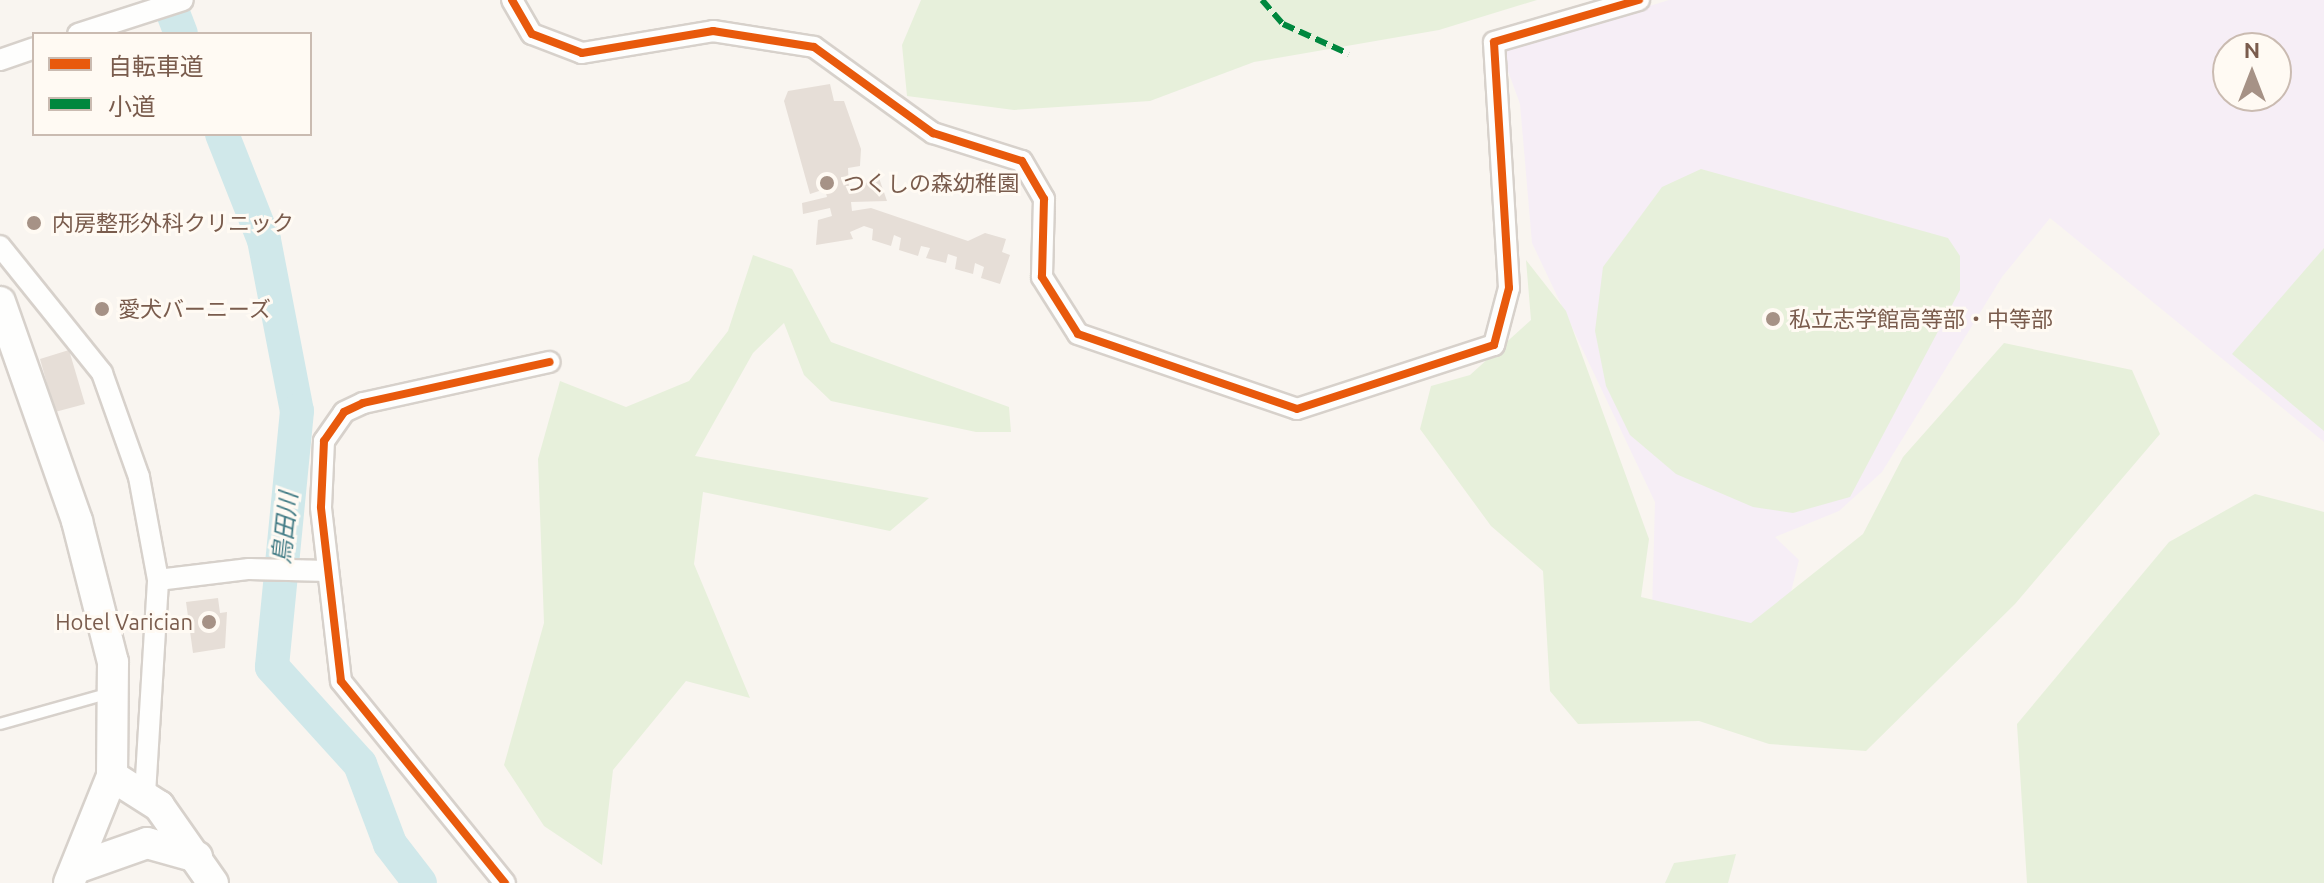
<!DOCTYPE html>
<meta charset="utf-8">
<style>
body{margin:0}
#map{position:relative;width:2324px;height:883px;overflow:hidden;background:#f9f5f0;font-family:Ubuntu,"Noto Sans JP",sans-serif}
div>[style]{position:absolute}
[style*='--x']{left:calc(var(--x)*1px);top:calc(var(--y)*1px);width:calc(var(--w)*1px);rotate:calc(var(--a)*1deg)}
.education>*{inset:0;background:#f6eef6}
.green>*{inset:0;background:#e7f0db}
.river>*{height:34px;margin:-17px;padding:0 17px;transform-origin:17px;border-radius:17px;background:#d0e8ea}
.building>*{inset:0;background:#e6ded7}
.roads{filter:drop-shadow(2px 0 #d7d1cb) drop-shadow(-2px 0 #d7d1cb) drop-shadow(0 2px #d7d1cb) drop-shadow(0 -2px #d7d1cb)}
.lane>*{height:10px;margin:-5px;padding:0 5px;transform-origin:5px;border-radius:5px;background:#fefefd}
.street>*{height:20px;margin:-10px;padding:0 10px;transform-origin:10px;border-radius:10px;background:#fefefd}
.secondary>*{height:30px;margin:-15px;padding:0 15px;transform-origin:15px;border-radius:15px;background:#fefefd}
.quiet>*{height:6px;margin-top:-3px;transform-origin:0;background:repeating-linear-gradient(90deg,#00873e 0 12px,transparent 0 18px)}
.cycleway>*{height:8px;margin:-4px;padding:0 4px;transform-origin:4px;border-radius:4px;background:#e8590c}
.dots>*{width:22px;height:22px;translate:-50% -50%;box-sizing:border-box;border:4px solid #fffaf3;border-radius:50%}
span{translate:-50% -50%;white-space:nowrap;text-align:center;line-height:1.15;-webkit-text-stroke:6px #fffaf3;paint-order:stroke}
.poi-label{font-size:22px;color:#7a5c4d}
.left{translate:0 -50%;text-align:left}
.right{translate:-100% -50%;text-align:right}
.water-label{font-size:24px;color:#437c86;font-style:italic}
.legend{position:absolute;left:32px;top:32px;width:280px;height:104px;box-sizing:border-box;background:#fffaf3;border:2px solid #cabbb1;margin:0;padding:10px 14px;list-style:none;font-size:24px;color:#7a5c4d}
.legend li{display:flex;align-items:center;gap:16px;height:40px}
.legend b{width:40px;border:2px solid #cabbb1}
.north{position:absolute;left:2212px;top:32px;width:80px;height:80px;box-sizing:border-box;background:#fffaf3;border:2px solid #cabbb1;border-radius:50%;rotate:0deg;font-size:22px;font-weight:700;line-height:32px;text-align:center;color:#7a5c4d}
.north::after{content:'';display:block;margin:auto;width:28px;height:36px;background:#a69286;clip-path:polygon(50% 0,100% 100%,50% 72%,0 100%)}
</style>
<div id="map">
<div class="education">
<div style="clip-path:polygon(evenodd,1669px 0,2324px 0,2324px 442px,2050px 218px,2002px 277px,1882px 472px,1839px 511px,1775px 537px,1799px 560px,1779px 639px,1652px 612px,1655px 502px,1532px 243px,1520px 104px,1501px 52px,1669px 0,2228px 48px,2276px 48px,2276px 96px,2228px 96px,2228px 48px)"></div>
</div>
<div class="green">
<div style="clip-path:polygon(921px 0,1537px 0,1439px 30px,1254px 62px,1150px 101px,1014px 110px,907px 96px,902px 45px)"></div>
<div style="clip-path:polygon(1701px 169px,1948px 238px,1960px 256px,1960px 290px,1850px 497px,1793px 513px,1753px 507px,1676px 474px,1630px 435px,1606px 386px,1595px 331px,1603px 267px,1662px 187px)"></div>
<div style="clip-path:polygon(2324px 248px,2324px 431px,2232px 354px)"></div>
<div style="clip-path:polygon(753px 255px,792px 269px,831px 342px,1009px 407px,1011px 432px,976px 432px,831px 401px,804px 375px,784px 323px,753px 353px,695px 456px,929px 498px,890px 531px,703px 492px,694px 564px,750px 698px,686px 681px,613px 770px,602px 865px,544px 826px,504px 765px,544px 623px,538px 459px,560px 381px,626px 407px,689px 381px,728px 331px)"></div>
<div style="clip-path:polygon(1526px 260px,1566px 311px,1649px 539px,1641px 597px,1751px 623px,1863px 534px,1903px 457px,2004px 343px,2132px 370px,2160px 434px,2015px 604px,1866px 751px,1769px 744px,1699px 721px,1578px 724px,1550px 691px,1543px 571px,1491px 526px,1420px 429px,1431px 386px,1470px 375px,1531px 320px)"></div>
<div style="clip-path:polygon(2255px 494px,2324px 512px,2324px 883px,2027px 883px,2017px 724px,2169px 542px)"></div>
<div style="clip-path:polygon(1736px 854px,1728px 883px,1665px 883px,1674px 863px)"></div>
</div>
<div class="river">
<div style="--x:168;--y:0;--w:36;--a:69"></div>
<div style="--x:222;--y:134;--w:114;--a:68.4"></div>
<div style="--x:264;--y:240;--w:174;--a:79.1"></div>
<div style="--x:297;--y:411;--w:257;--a:95.6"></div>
<div style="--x:272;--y:667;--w:131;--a:47.8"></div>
<div style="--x:360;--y:764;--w:85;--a:69.4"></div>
<div style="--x:390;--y:844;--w:49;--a:52.4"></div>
</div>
<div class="building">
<div style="clip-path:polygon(830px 84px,834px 101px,844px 101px,861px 149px,860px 166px,848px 168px,849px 189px,879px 178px,887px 201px,851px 202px,852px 211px,871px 208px,968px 241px,985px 233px,1006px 239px,1002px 252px,1010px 255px,1000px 284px,981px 278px,984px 267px,975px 263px,973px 274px,955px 269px,957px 257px,948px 254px,946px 263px,926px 258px,930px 248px,921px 246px,918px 256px,899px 250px,901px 238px,894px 235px,891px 246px,872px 240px,873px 229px,864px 226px,850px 232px,853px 239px,816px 245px,818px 220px,832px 216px,830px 208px,803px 214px,802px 203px,827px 197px,825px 189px,810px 194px,784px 101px,788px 91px)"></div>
<div style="clip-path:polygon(69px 350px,85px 404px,55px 412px,40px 359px)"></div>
<div style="clip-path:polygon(218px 598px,220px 613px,227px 612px,225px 648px,193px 653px,186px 602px)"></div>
</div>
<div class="roads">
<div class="lane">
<div style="--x:0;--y:724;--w:114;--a:-15.7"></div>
</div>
<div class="street">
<div style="--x:512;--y:0;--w:39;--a:60"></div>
<div style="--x:532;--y:34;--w:53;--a:20.8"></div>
<div style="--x:582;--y:53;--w:133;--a:-9.5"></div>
<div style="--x:713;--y:31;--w:102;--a:9"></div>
<div style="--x:814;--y:47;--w:147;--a:35.9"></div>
<div style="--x:933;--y:133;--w:93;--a:17.5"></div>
<div style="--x:1022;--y:161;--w:44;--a:59.9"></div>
<div style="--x:1044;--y:199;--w:78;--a:91.5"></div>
<div style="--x:1042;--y:277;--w:67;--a:57.7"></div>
<div style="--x:1078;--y:334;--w:231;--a:18.9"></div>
<div style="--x:1297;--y:409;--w:207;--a:-18"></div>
<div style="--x:1494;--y:345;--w:59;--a:-75.3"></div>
<div style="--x:1509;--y:288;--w:246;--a:-93.5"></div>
<div style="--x:1494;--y:42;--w:151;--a:-16.2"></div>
<div style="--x:78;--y:34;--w:110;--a:-17.9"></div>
<div style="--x:0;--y:60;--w:36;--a:-19"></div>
<div style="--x:0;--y:246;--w:163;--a:51.2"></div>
<div style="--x:102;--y:373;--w:110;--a:70.4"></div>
<div style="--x:139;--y:477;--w:105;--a:79.5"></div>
<div style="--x:145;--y:794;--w:214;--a:-86.5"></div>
<div style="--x:158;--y:580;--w:92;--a:-6.9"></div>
<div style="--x:249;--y:569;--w:79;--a:1.5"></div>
<div style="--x:505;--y:883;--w:260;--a:-129.1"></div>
<div style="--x:341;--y:681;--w:175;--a:-96.6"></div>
<div style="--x:321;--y:507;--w:66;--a:-87.4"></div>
<div style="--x:324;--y:441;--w:35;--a:-55"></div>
<div style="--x:344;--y:412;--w:21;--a:-25"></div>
<div style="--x:363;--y:403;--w:191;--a:-12.4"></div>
</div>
<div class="secondary">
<div style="--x:0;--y:302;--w:232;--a:70.6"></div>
<div style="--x:77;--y:521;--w:146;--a:75.7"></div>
<div style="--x:113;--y:662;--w:114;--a:90.5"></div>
<div style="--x:112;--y:776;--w:115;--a:111.9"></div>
<div style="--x:112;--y:776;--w:56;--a:32.6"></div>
<div style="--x:159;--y:806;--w:94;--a:55"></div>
<div style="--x:79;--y:867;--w:72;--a:-19.4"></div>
<div style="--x:147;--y:843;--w:52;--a:15.6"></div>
</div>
</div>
<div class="quiet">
<div style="--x:1262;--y:0;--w:32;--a:49"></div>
<div style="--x:1283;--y:24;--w:72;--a:24.4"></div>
</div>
<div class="cycleway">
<div style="--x:512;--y:0;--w:39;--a:60"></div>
<div style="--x:532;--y:34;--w:53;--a:20.8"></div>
<div style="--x:582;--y:53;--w:133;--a:-9.5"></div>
<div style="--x:713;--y:31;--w:102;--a:9"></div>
<div style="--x:814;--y:47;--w:147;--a:35.9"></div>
<div style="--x:933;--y:133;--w:93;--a:17.5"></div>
<div style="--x:1022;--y:161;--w:44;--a:59.9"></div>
<div style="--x:1044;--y:199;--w:78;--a:91.5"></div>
<div style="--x:1042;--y:277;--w:67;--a:57.7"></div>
<div style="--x:1078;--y:334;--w:231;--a:18.9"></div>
<div style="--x:1297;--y:409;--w:207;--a:-18"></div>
<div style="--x:1494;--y:345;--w:59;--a:-75.3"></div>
<div style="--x:1509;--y:288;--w:246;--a:-93.5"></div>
<div style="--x:1494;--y:42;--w:151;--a:-16.2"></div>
<div style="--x:505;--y:883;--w:260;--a:-129.1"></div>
<div style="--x:341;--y:681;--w:175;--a:-96.6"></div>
<div style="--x:321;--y:507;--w:66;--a:-87.4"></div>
<div style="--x:324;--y:441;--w:35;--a:-55"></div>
<div style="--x:344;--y:412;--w:21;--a:-25"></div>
<div style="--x:363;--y:403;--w:191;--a:-12.4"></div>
</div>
<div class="dots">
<div style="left:827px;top:183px;background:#a69286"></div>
<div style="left:34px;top:223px;background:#a69286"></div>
<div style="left:102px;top:309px;background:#a69286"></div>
<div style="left:1773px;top:319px;background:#a69286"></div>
<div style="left:209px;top:622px;background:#a69286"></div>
</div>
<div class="poi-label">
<span class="left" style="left:843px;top:183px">つくしの森幼稚園</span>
<span class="left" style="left:52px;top:223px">内房整形外科クリニック</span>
<span class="left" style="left:118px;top:309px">愛犬バーニーズ</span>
<span class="left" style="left:1789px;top:319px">私立志学館高等部・中等部</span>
<span class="right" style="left:193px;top:622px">Hotel Varician</span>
</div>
<div class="water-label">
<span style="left:285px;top:528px;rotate:-84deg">鳥田川</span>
</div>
<ul class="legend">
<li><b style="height:10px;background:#e8590c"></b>自転車道</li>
<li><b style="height:10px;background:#00873e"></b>小道</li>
</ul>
<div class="north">N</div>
</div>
